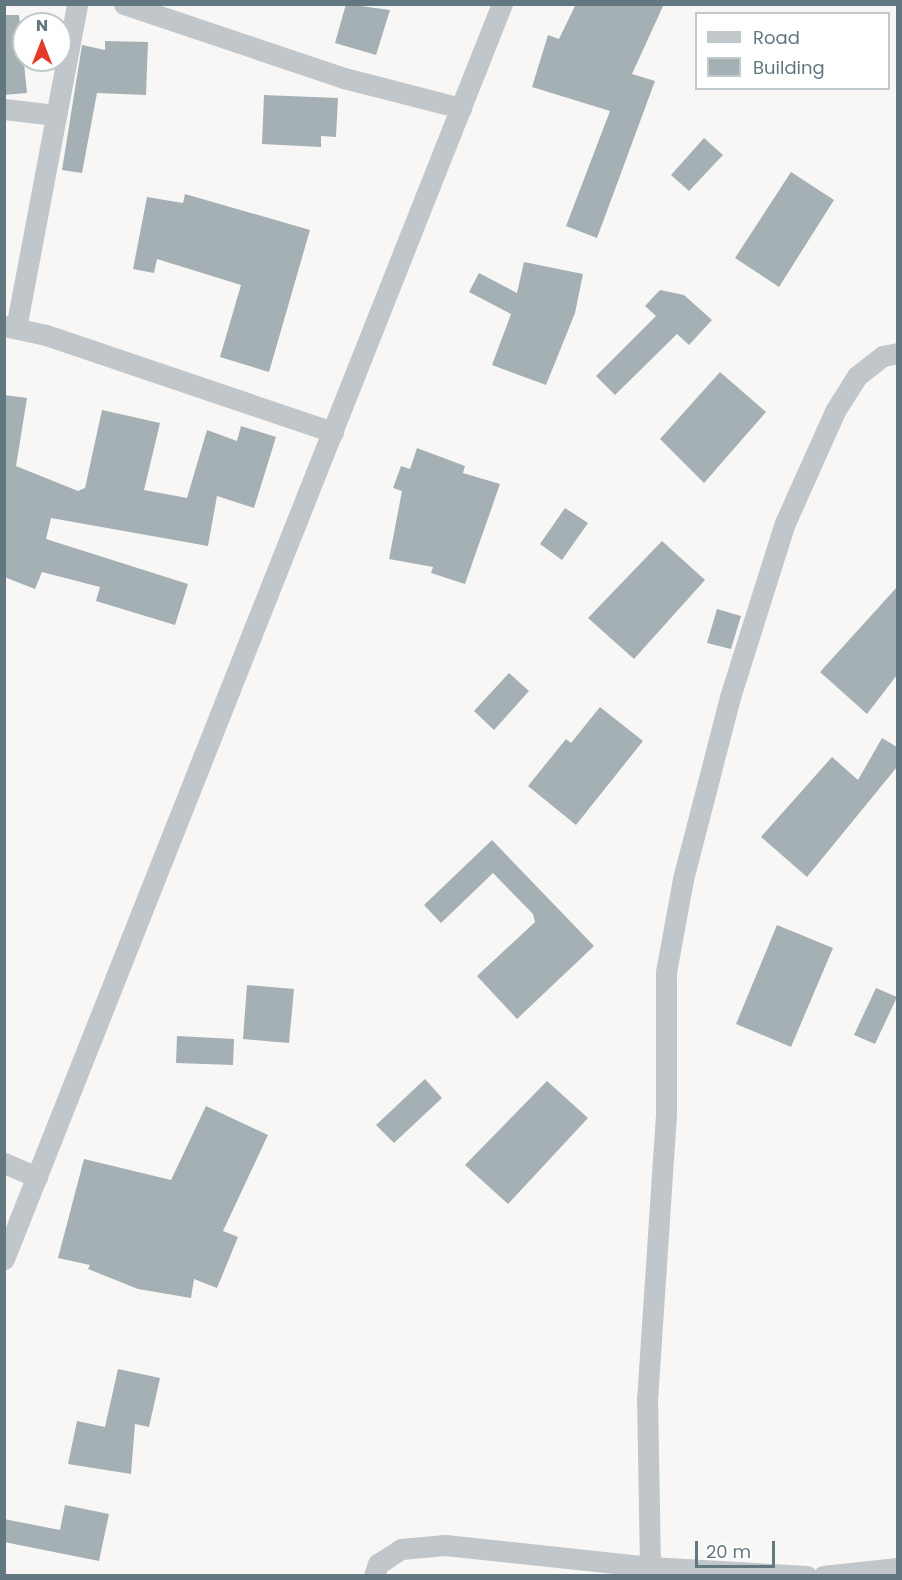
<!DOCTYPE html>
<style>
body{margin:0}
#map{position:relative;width:902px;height:1580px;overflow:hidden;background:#f8f7f5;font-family:Poppins,sans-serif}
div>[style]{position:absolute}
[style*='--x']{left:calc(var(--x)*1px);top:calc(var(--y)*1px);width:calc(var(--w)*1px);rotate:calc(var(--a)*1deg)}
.building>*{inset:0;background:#a5b0b4}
.street>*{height:21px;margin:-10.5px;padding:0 10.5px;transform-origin:10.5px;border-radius:10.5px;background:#c0c6c9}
span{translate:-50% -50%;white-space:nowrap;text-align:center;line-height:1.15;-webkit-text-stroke:6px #fff;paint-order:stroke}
.frame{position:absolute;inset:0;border:6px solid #627780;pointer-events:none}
.legend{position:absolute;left:695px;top:12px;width:195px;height:78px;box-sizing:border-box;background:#fff;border:2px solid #c0c9cc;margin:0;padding:8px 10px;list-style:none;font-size:18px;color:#627780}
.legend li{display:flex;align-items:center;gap:12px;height:30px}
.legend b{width:30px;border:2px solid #c0c9cc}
.north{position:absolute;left:12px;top:12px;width:60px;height:60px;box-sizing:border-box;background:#fff;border:2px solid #c0c9cc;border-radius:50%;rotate:0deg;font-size:16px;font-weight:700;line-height:24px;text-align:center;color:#627780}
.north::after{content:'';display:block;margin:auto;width:21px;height:27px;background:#e43b28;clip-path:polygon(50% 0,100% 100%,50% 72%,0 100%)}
.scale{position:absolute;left:695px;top:1541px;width:80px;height:27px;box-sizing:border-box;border:3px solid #627780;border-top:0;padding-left:8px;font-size:18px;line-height:21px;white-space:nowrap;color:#627780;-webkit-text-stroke:4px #fff;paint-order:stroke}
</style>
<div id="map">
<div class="building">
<div style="clip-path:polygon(346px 4px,390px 10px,376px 55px,335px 43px)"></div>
<div style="clip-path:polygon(576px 4px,664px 4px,632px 74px,655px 81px,597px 238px,566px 226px,610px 111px,532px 87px,548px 35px,559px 39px)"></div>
<div style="clip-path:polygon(4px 15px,19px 15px,27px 93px,4px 95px)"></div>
<div style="clip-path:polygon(105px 41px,148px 42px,146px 95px,97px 93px,82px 173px,62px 170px,82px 45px,105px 50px)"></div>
<div style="clip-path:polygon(264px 95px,338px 98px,336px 137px,321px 136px,321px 147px,262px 144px)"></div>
<div style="clip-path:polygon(704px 138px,723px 155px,689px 191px,671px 175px)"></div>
<div style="clip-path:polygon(791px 172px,834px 200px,779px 287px,735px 258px)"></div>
<div style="clip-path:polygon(185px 194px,310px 230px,269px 372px,220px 357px,241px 285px,157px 259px,154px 273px,133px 269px,147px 197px,183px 203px)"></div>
<div style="clip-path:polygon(524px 262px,583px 274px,575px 313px,546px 385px,492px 365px,511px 314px,469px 292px,479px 273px,517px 293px)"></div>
<div style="clip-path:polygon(660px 290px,684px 295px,712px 320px,689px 345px,677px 334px,615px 395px,596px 376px,656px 316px,645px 306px)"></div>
<div style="clip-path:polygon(720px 372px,766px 412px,704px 483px,660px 439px)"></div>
<div style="clip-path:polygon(4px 395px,27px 398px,16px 466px,78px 491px,85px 488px,102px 410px,160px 423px,144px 490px,187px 498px,207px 430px,237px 441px,241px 426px,276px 437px,254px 508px,217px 496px,208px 546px,51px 518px,46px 539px,188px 584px,175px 625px,96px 601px,100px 587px,42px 572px,35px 589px,4px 577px)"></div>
<div style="clip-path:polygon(417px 448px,465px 466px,463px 473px,500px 484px,465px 584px,431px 573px,433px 567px,389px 559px,402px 491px,393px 488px,401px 466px,410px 469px)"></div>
<div style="clip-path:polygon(565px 508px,588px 523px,562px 560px,540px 544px)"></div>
<div style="clip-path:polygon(662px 541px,705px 580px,634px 659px,588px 618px)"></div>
<div style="clip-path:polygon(897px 587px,897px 675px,867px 714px,820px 672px)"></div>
<div style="clip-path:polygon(717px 609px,741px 616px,731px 649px,707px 643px)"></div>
<div style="clip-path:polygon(509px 673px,529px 691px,494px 730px,474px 711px)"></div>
<div style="clip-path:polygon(600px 707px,643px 741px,576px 825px,528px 786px,566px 739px,571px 743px)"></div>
<div style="clip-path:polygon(882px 738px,897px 747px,897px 767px,807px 877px,761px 837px,832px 757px,858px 780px)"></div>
<div style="clip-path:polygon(492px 840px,594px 946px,517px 1019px,477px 976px,535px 922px,533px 914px,493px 873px,441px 923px,424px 905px)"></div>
<div style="clip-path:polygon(777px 925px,833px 948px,791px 1047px,736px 1024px)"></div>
<div style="clip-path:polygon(247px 985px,294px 989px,289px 1043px,243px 1039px)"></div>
<div style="clip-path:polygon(876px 988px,897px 997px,875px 1044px,854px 1035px)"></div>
<div style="clip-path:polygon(177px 1036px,234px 1039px,233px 1065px,176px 1063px)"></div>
<div style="clip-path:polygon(425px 1079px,442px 1098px,394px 1143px,376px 1125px)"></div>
<div style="clip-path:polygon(547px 1081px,588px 1118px,508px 1204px,465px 1165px)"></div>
<div style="clip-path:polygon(206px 1106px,268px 1135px,223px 1231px,238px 1237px,217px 1288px,194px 1279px,191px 1298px,138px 1289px,88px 1269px,90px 1265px,58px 1258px,84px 1159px,171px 1180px)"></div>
<div style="clip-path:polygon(118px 1369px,160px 1378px,149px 1427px,135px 1424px,131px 1474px,68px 1464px,77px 1421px,105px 1427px)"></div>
<div style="clip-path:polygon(65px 1505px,109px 1514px,99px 1561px,4px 1542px,4px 1519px,60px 1530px)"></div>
</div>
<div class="street">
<div style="--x:124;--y:4;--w:232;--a:18.6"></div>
<div style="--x:344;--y:78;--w:121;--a:14.4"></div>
<div style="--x:4;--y:109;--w:52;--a:6.6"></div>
<div style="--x:4;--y:326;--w:43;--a:12.1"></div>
<div style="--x:46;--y:335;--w:303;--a:18.7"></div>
<div style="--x:16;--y:328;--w:330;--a:-79.3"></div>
<div style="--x:4;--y:1163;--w:36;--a:23"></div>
<div style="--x:4;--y:1259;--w:1350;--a:-68.36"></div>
<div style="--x:650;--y:1567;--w:167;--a:-91"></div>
<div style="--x:647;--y:1400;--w:286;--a:-86.2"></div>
<div style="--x:666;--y:1115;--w:143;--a:-90"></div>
<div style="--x:666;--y:972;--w:95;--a:-79.6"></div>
<div style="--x:683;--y:879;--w:188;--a:-75.5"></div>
<div style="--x:730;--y:697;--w:182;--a:-72.5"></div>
<div style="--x:785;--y:523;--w:123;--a:-65.9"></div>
<div style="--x:835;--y:411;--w:41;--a:-57.8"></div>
<div style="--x:857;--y:376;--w:33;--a:-38"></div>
<div style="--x:883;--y:356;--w:15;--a:-11"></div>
<div style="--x:374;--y:1576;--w:13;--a:-72"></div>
<div style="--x:378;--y:1564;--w:27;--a:-33"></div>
<div style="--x:401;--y:1549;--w:44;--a:-5.2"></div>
<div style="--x:445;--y:1545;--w:206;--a:6.1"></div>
<div style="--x:650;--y:1567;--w:157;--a:3.3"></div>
<div style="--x:823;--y:1576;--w:75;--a:-6.1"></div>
</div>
<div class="frame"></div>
<ul class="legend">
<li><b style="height:8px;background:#c0c6c9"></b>Road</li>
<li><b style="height:16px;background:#a5b0b4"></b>Building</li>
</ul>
<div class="north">N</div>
<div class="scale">20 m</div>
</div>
